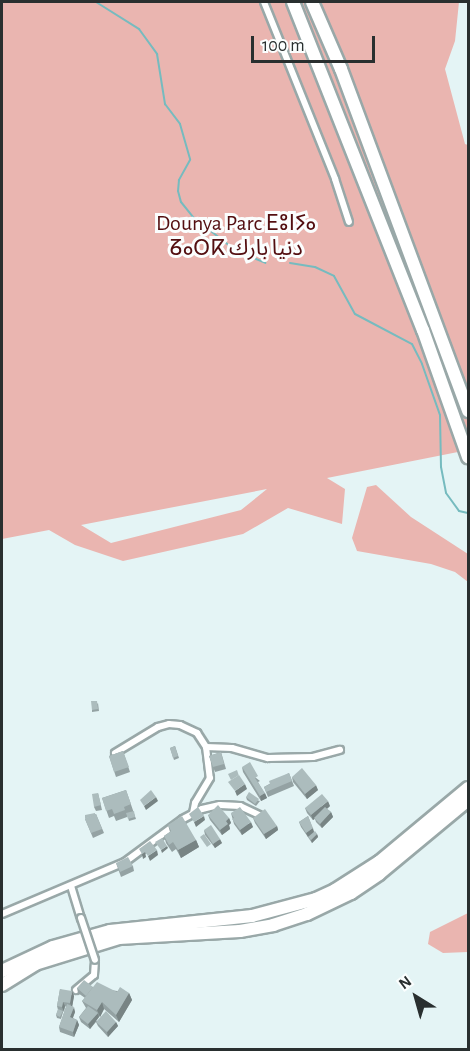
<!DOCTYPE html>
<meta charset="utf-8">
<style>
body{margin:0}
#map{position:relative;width:470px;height:1051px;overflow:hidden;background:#e4f4f5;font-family:"Alegreya Sans","Noto Sans Arabic","Noto Sans Tifinagh",sans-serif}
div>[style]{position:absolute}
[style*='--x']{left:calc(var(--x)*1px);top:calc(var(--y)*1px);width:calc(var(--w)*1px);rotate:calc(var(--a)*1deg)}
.green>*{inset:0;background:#eab5b0}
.stream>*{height:2px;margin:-1px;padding:0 1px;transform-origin:1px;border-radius:1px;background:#76bbbf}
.roads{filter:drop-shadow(2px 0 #99a8a8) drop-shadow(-2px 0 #99a8a8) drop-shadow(0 2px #99a8a8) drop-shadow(0 -2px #99a8a8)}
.street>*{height:6px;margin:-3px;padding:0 3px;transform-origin:3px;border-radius:3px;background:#fff}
.highway>*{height:12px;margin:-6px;padding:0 6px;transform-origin:6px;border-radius:6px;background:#fff}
.bridges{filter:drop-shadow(2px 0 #99a8a8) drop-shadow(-2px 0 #99a8a8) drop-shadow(0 2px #99a8a8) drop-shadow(0 -2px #99a8a8)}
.street-bridge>*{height:6px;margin:-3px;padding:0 3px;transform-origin:3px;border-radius:3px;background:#fff}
.wall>*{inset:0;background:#94a2a3}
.shaded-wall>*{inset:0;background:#788484}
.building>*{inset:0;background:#acbcbd}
span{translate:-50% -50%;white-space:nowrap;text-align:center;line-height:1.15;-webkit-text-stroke:6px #fbfefe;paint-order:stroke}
.park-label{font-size:22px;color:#530e10}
.frame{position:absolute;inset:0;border:3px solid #292f2f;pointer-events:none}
.north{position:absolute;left:386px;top:967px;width:60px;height:60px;-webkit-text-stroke:4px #fbfefe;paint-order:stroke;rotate:323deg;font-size:16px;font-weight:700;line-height:24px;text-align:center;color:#292f2f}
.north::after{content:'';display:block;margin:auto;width:21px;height:27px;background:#292f2f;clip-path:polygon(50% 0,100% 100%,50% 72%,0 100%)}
.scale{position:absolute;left:251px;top:36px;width:124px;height:27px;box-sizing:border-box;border:3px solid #292f2f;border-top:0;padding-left:8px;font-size:18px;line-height:21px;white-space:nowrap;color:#292f2f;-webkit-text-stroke:4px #fbfefe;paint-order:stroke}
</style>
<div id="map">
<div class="green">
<div style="clip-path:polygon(evenodd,2px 2px,459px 2px,455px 41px,445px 69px,465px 144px,468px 145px,468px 450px,327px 478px,345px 489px,342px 524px,288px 508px,243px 534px,123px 561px,75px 545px,49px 530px,2px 539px,2px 2px,267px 489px,241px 510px,111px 543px,81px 525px,267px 489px)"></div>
<div style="clip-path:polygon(376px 485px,411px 517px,468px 554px,468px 582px,455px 572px,431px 564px,357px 551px,352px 538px,367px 487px)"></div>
<div style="clip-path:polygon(468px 913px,468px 952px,443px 953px,428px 944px,430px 932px)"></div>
</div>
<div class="stream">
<div style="--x:96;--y:2;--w:51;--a:32.1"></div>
<div style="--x:139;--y:29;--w:31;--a:54"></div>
<div style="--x:157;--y:54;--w:51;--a:80.9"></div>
<div style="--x:165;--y:104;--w:25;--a:53"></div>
<div style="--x:180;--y:124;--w:37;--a:74"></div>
<div style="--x:190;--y:160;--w:23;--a:119"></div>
<div style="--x:179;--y:180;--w:11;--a:95"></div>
<div style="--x:178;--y:191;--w:11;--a:75"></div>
<div style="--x:181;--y:202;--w:19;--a:51"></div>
<div style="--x:193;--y:217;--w:53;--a:38.2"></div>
<div style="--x:235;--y:250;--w:33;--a:23"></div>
<div style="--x:290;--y:263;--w:25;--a:9"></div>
<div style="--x:315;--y:267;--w:21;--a:25"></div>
<div style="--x:334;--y:276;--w:43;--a:61.1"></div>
<div style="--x:355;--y:314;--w:64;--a:27.8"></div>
<div style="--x:412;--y:344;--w:22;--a:63"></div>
<div style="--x:422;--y:364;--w:54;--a:70.6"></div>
<div style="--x:440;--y:415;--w:52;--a:88.9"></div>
<div style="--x:441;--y:467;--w:26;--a:79"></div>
<div style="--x:446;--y:493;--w:22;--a:54"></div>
<div style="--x:459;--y:511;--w:9;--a:13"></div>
</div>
<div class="roads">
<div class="street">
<div style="--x:264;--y:2;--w:191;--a:68.1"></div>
<div style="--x:335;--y:179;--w:45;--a:72"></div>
<div style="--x:206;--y:747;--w:26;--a:2"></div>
<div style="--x:232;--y:748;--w:37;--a:16"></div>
<div style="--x:268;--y:758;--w:45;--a:-1.3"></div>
<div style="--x:313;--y:757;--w:28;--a:-15"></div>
<div style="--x:115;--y:753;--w:50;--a:-31.2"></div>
<div style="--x:158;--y:727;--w:11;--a:-15"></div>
<div style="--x:169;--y:724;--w:11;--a:5"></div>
<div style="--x:180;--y:725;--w:19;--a:25"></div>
<div style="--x:197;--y:733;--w:17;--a:57"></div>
<div style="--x:206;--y:747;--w:31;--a:83"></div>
<div style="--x:210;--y:778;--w:29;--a:121"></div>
<div style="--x:195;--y:803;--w:10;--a:101"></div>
<div style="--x:71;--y:886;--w:34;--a:73"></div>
<div style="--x:2;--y:914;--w:134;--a:-22.9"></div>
<div style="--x:125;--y:862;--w:72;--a:-36.6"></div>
<div style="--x:183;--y:819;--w:21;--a:-28"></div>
<div style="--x:202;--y:809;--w:18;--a:-13"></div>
<div style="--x:220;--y:805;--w:20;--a:3"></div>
<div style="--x:240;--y:806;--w:21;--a:25"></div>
<div style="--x:76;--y:990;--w:23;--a:-40"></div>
<div style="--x:94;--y:975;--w:15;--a:-86"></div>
</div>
<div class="highway">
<div style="--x:293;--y:2;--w:353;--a:68.4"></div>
<div style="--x:423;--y:330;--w:135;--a:70.5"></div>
<div style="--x:312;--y:2;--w:73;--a:66.6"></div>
<div style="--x:341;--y:69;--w:365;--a:69.6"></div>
<div style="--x:2;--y:971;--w:56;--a:-25.2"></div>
<div style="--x:53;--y:947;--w:59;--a:-15.7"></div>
<div style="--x:110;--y:931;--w:143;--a:-6"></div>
<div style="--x:252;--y:916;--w:66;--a:-14.9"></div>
<div style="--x:316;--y:899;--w:21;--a:-25"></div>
<div style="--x:335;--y:890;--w:52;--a:-32.5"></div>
<div style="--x:379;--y:862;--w:116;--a:-39.7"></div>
<div style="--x:2;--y:985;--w:39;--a:-32"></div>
<div style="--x:35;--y:964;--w:88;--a:-17.2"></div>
<div style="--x:119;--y:938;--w:121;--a:-3.3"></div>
<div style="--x:240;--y:931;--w:34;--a:-10"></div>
<div style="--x:273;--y:925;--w:36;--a:-18"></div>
<div style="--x:307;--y:914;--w:49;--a:-25.5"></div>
<div style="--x:351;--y:893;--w:34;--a:-34"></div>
<div style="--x:379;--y:874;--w:116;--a:-39.7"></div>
</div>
</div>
<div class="bridges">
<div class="street-bridge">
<div style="--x:81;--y:918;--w:44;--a:71.6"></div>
</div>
</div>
<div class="wall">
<div style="clip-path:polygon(98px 703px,99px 711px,92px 712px,92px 710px)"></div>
<div style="clip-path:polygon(175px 746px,179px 758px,174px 760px,170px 748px)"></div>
<div style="clip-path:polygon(123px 751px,130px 772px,116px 777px,109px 756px)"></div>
<div style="clip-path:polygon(221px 752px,226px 769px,215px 772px,209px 756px)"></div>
<div style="clip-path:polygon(242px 767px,260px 781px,258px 782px,267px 798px,261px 801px,243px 772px)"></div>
<div style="clip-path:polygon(289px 773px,294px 786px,268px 797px,264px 787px)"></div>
<div style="clip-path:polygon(292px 777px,318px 790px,307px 799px,293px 782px)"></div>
<div style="clip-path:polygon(126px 790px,136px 819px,129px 821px,127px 814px,127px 817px,116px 821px,114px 816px,109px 818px,102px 798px)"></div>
<div style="clip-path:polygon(98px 793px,102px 810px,96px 811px,94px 807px)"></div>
<div style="clip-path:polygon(246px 797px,260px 801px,256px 806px,247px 800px)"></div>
<div style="clip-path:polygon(330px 806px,327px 809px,331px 812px,333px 817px,322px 828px,316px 822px,315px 819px,313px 820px,307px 813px,305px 808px)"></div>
<div style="clip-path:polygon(231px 813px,253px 827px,242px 835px,234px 824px)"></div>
<div style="clip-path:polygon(96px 814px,104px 833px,93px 838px,85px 819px)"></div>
<div style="clip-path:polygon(208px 815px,229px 818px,231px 823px,229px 825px,230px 829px,222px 835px,210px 820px)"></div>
<div style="clip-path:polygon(308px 816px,314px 832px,317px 834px,318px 837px,312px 843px,301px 827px,299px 822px)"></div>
<div style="clip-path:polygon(253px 818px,277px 826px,278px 830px,266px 839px,255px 823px)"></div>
<div style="clip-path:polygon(168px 825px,196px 840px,199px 847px,181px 858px,176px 849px,172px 852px,166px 843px,164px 836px,170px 832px)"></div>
<div style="clip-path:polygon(204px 830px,222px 843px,215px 848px,205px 835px)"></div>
<div style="clip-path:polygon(116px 863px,133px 866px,134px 871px,121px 877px)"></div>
<div style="clip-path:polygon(93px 987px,129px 993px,132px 1000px,119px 1022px,104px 1009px,100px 1017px,99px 1016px,99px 1017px,96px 1021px,116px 1022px,118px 1026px,108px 1037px,98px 1026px,96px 1022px,90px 1029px,81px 1022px,79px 1017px,86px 1008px,82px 1001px,85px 998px,78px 993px,77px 988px)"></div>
<div style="clip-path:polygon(60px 989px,74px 996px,72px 1006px,75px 1012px,73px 1018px,77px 1020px,79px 1025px,74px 1037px,60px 1032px,59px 1027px,66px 1007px,65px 1006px,61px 1019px,57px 1018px,56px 1015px,58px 1010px,57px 1006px)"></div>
</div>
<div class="shaded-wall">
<div style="clip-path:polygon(245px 784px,247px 789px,237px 796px,235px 791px)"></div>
<div style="clip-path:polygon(316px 785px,318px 790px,307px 799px,305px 794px)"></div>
<div style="clip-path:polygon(265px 793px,267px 798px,261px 801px,260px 796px)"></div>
<div style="clip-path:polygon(156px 797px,158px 801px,146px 810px,144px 806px)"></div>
<div style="clip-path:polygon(328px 801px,330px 806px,313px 820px,311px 815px)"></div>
<div style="clip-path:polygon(331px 812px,333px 817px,322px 828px,320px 824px)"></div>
<div style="clip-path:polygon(204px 816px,205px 820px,196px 827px,194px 822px)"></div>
<div style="clip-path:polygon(229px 818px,231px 823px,229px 825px,230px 829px,222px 835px,220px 830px,226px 821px)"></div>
<div style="clip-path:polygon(251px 822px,253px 827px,242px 835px,240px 830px)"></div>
<div style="clip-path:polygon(277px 826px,278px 830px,266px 839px,264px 834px)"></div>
<div style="clip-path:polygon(313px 828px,314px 833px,308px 837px,306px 833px)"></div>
<div style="clip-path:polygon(317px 834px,318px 837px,312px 843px,311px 840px)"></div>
<div style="clip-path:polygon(220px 839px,222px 843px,215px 848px,213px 844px)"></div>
<div style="clip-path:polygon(196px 840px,199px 847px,181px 858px,178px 850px)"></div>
<div style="clip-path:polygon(167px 846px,168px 848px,162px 853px,161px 850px)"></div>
<div style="clip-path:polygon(157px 850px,158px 855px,150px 861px,148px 856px)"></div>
<div style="clip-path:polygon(145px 852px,146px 857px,143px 859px,142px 854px)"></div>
<div style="clip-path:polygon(72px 991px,74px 996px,72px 1008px,70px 1003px)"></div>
<div style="clip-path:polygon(129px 993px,132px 1000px,119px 1022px,116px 1015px)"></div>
<div style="clip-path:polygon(63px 1002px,65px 1006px,64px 1012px,62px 1007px)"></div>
<div style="clip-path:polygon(102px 1002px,104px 1009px,100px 1017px,97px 1010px)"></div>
<div style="clip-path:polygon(74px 1007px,75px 1012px,71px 1022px,70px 1017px)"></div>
<div style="clip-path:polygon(98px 1013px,99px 1017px,90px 1029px,88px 1024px)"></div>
<div style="clip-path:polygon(77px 1020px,79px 1025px,74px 1037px,73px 1032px)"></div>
<div style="clip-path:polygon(116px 1022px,118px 1026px,108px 1037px,107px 1032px)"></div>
</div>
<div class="building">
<div style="clip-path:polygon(91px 701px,97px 701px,98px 709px,92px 710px)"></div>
<div style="clip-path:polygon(175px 746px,178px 756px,173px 758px,170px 748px)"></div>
<div style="clip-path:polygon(123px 751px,129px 767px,114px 772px,109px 756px)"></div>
<div style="clip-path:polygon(221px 752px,224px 764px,213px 767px,209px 756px)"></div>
<div style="clip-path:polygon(250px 762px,258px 776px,255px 778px,265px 793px,260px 796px,242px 767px)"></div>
<div style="clip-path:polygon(302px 768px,316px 785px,305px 794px,292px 777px)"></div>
<div style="clip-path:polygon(237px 770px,239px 776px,239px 775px,231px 780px,228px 774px)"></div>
<div style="clip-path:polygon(289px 773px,292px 781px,266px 792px,264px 787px,270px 784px,269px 781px)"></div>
<div style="clip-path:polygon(239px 775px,245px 784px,235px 791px,228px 782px)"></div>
<div style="clip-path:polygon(126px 790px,131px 804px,124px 807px,125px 810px,114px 814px,112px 809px,106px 811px,102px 798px)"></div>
<div style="clip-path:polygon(151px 790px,156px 797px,144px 806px,140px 800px)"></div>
<div style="clip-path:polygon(249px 792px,259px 799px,255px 804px,246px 797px)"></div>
<div style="clip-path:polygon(98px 793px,101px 805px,94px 807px,92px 794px)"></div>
<div style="clip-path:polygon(322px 794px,328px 801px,311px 815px,305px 808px)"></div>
<div style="clip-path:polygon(218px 805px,229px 818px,226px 821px,228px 824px,220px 830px,208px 815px)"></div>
<div style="clip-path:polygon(198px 807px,204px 816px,194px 822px,189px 814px)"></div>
<div style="clip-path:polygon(240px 807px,251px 822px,240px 830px,232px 819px,234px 818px,231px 813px)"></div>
<div style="clip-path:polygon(325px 807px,331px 812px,320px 824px,314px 818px)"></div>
<div style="clip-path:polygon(265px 809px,277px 826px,264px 834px,253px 818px)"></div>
<div style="clip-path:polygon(134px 811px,135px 817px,128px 819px,126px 813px)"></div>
<div style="clip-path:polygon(95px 813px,95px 815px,85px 819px,85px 815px)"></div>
<div style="clip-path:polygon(96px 814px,102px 829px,91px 833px,85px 819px)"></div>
<div style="clip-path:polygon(182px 816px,196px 840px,178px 850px,173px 842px,169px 845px,164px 836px,171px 831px,168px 825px)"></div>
<div style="clip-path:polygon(308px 816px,313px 828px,306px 833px,299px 822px)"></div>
<div style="clip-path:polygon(211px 825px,220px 839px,213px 844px,204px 830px)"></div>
<div style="clip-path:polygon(315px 831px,317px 834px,311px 840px,308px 837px)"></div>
<div style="clip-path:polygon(204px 834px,211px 844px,207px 847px,200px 837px)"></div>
<div style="clip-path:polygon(162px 838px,167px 846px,161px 850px,155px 842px)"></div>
<div style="clip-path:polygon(150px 841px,157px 850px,148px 856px,145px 852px,142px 854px,139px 849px)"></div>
<div style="clip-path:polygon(128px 857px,133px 866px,120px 872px,116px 863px)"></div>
<div style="clip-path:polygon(84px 980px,93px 987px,86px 996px,77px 988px)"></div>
<div style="clip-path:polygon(97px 982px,117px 992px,120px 987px,129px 993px,116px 1015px,102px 1002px,97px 1010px,82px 1001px)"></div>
<div style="clip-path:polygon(60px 989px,72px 991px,70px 1003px,63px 1002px,62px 1007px,57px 1006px)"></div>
<div style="clip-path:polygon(67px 1004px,74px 1007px,70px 1017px,77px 1020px,73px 1032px,59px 1027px)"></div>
<div style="clip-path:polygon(88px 1006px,98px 1013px,88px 1024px,79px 1017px)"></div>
<div style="clip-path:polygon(58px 1009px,63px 1011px,60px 1017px,56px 1015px)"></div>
<div style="clip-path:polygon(106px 1011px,116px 1022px,107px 1032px,96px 1022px)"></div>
</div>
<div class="park-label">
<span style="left:236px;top:236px">Dounya Parc ⴹⵓⵏⵢⴰ<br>ⵒⴰⵔⴽ دنيا بارك</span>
</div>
<div class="frame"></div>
<div class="north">N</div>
<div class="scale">100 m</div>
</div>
